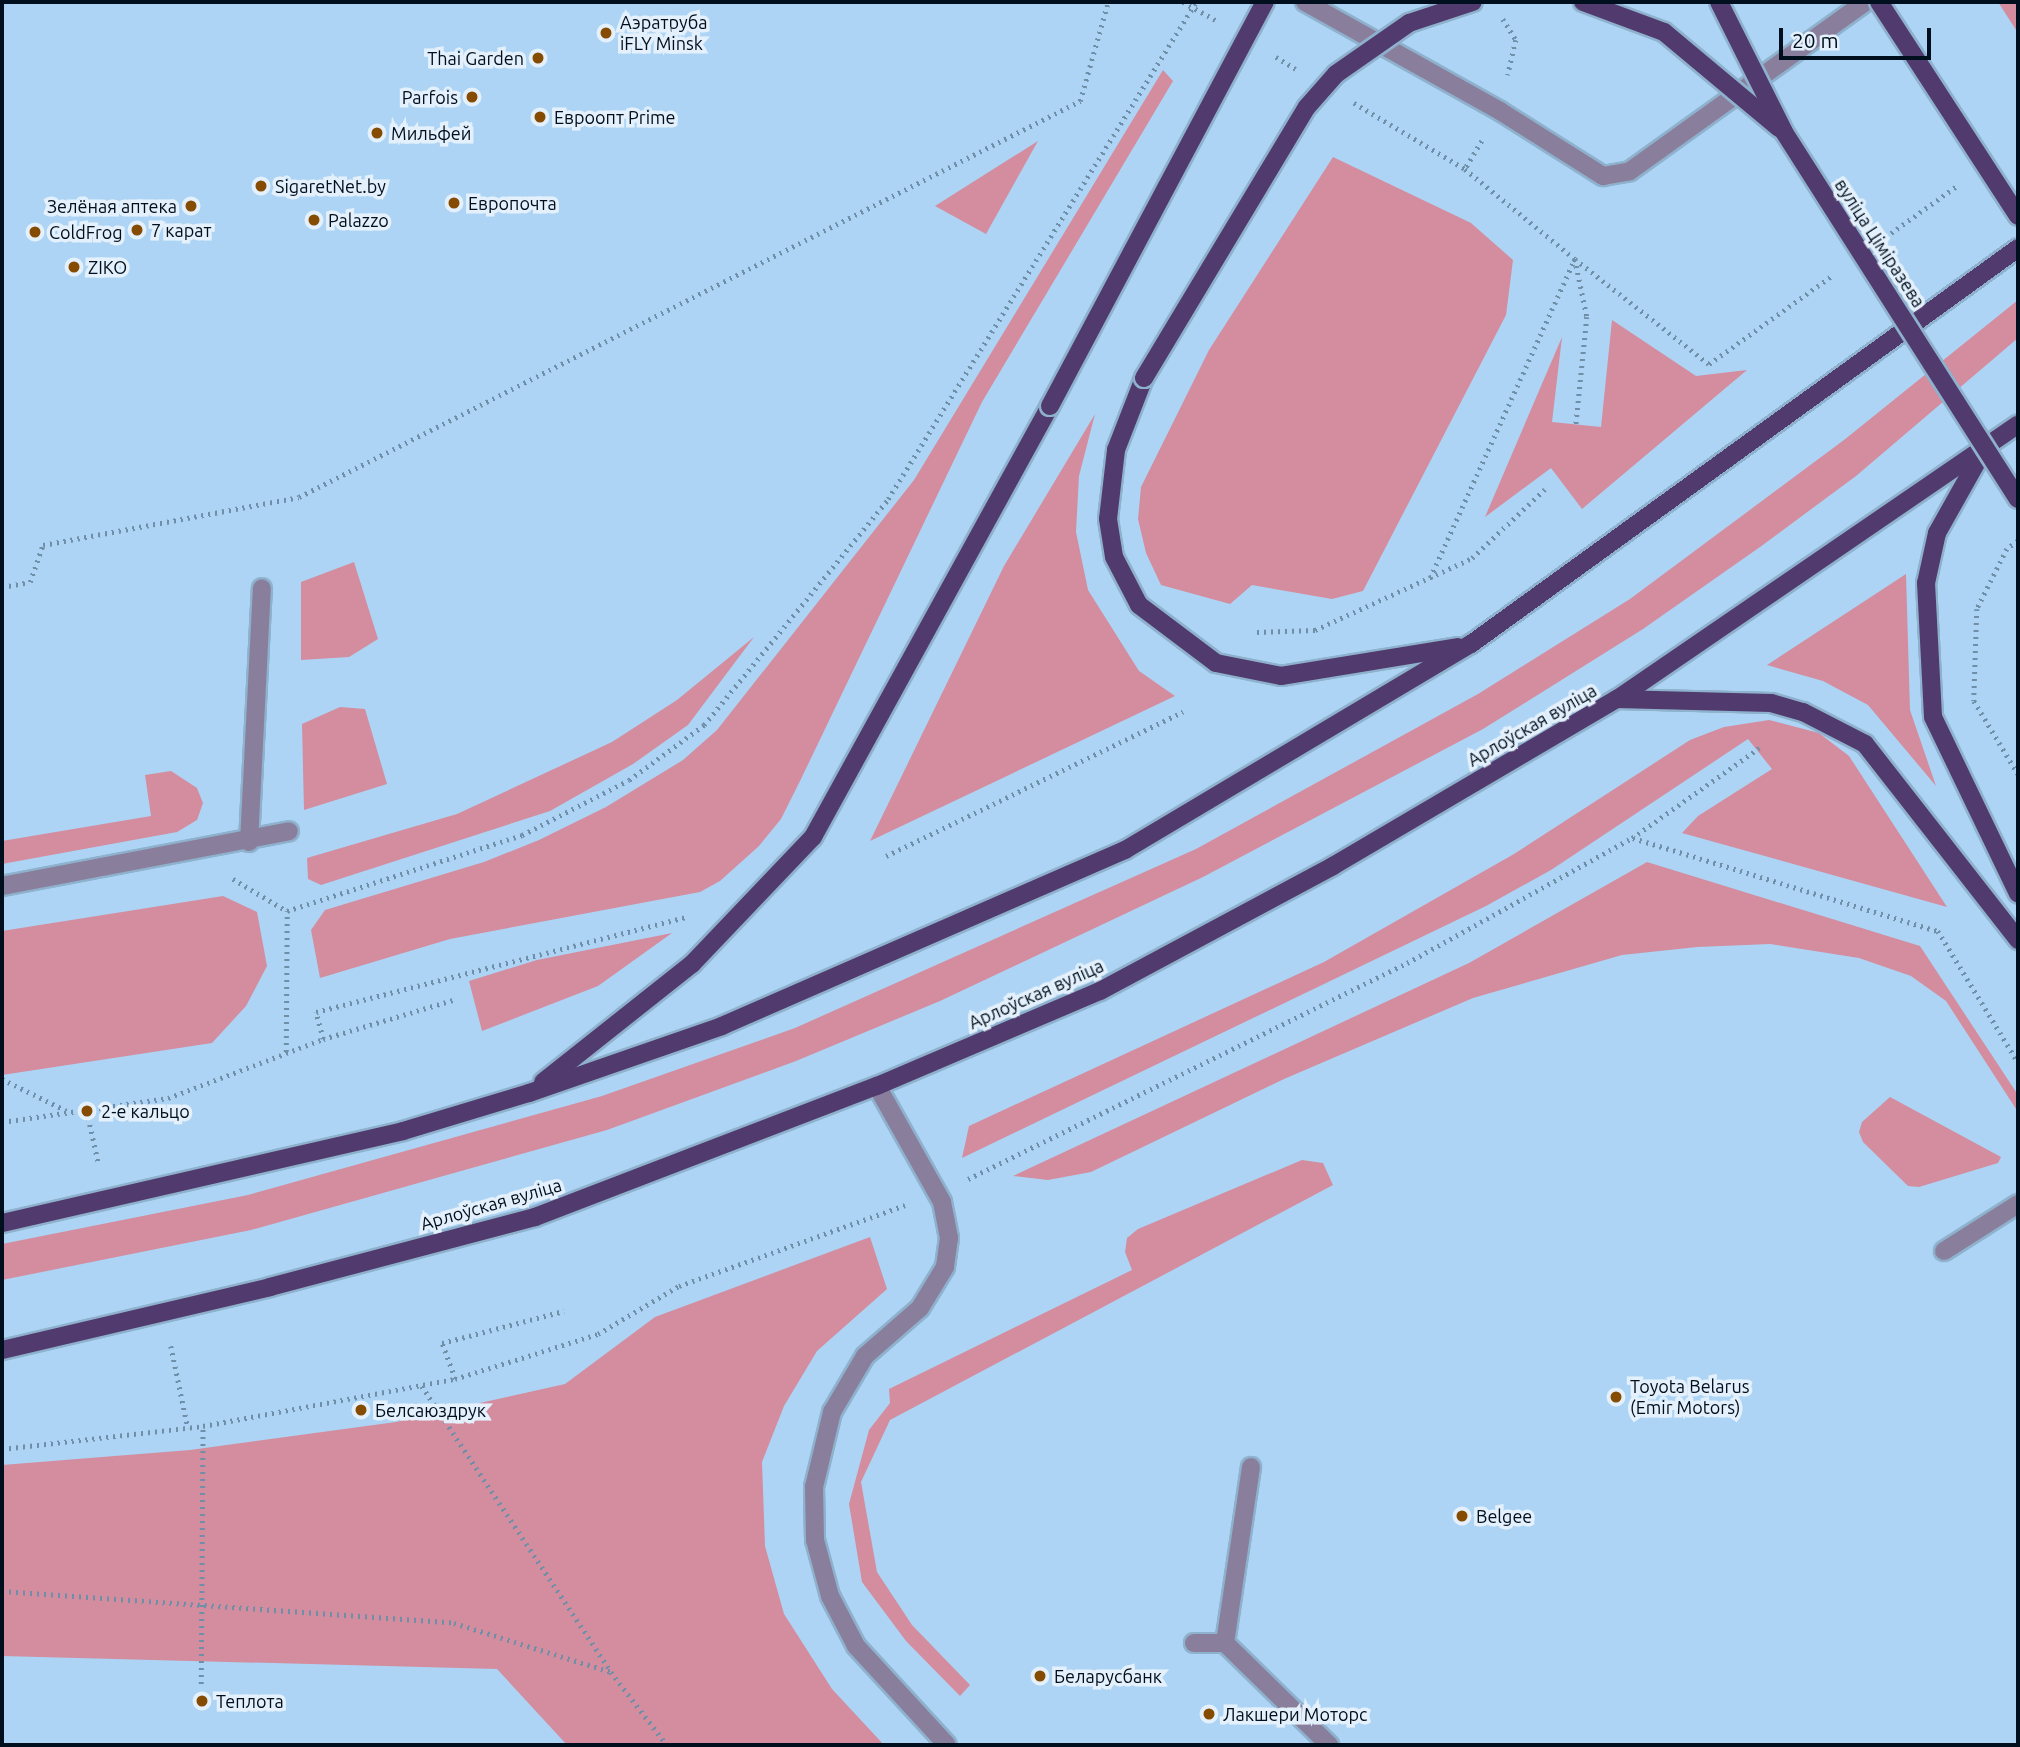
<!DOCTYPE html>
<meta charset="utf-8">
<style>
body{margin:0}
#map{position:relative;width:2020px;height:1747px;overflow:hidden;background:#add4f4;font-family:Ubuntu,sans-serif}
div>[style]{position:absolute}
[style*='--x']{left:calc(var(--x)*1px);top:calc(var(--y)*1px);width:calc(var(--w)*1px);rotate:calc(var(--a)*1deg)}
.green>*{inset:0;background:#d38d9f}
.path>*{height:4.5px;margin-top:-2.25px;transform-origin:0;background:repeating-linear-gradient(90deg,#6f8ea7 0 2px,transparent 0 7px)}
.roads{filter:drop-shadow(2px 0 #8eb1cd) drop-shadow(-2px 0 #8eb1cd) drop-shadow(0 2px #8eb1cd) drop-shadow(0 -2px #8eb1cd)}
.service>*{height:18px;margin:-9px;padding:0 9px;transform-origin:9px;border-radius:9px;background:#897e9b}
.primary>*{height:18px;margin:-9px;padding:0 9px;transform-origin:9px;border-radius:9px;background:#513a6d}
.bridges{filter:drop-shadow(2px 0 #8eb1cd) drop-shadow(-2px 0 #8eb1cd) drop-shadow(0 2px #8eb1cd) drop-shadow(0 -2px #8eb1cd)}
.primary-bridge>*{height:18px;margin:-9px;padding:0 9px;transform-origin:9px;border-radius:9px;background:#513a6d}
.dots>*{width:19px;height:19px;translate:-50% -50%;box-sizing:border-box;border:4px solid #e4f1fc;border-radius:50%}
span{translate:-50% -50%;white-space:nowrap;text-align:center;line-height:1.15;-webkit-text-stroke:7px #e4f1fc;paint-order:stroke}
.poi-label{font-size:18px;color:#000f1d}
.left{translate:0 -50%;text-align:left}
.right{translate:-100% -50%;text-align:right}
.street-label{font-size:18px;color:#000f1d}
.frame{position:absolute;inset:0;border:4px solid #000f1d;pointer-events:none}
.scale{position:absolute;left:1779px;top:28px;width:152px;height:32px;box-sizing:border-box;border:4px solid #000f1d;border-top:0;padding-left:9px;font-size:21px;line-height:24px;white-space:nowrap;color:#000f1d;-webkit-text-stroke:5px #e4f1fc;paint-order:stroke}
</style>
<div id="map">
<div class="green">
<div style="clip-path:polygon(1998px 2px,2018px 2px,2018px 33px)"></div>
<div style="clip-path:polygon(1163px 70px,1173px 81px,982px 402px,801px 779px,781px 819px,759px 846px,720px 881px,700px 892px,450px 939px,320px 978px,311px 930px,325px 910px,484px 862px,539px 840px,606px 807px,683px 760px,717px 730px,914px 480px)"></div>
<div style="clip-path:polygon(1038px 141px,986px 234px,935px 206px)"></div>
<div style="clip-path:polygon(1333px 157px,1471px 223px,1513px 260px,1506px 315px,1363px 591px,1332px 599px,1252px 585px,1230px 604px,1161px 585px,1146px 553px,1138px 519px,1141px 487px,1209px 350px)"></div>
<div style="clip-path:polygon(2018px 300px,2018px 338px,1856px 476px,1760px 547px,1643px 629px,1483px 729px,1203px 877px,940px 1001px,796px 1061px,607px 1130px,251px 1230px,2px 1280px,2px 1244px,248px 1195px,602px 1096px,795px 1028px,1196px 849px,1478px 694px,1630px 599px,1844px 440px)"></div>
<div style="clip-path:polygon(1612px 320px,1696px 376px,1747px 370px,1582px 509px,1551px 468px,1485px 517px,1562px 337px,1552px 422px,1601px 427px)"></div>
<div style="clip-path:polygon(1095px 414px,1079px 476px,1076px 532px,1088px 590px,1139px 671px,1175px 696px,870px 841px,1004px 566px)"></div>
<div style="clip-path:polygon(354px 562px,378px 639px,349px 657px,301px 660px,301px 582px)"></div>
<div style="clip-path:polygon(1906px 574px,1910px 710px,1936px 786px,1868px 705px,1823px 681px,1767px 665px)"></div>
<div style="clip-path:polygon(754px 637px,688px 725px,633px 764px,550px 811px,321px 885px,308px 879px,307px 858px,457px 814px,612px 742px,677px 700px)"></div>
<div style="clip-path:polygon(340px 707px,365px 709px,387px 784px,304px 810px,302px 724px)"></div>
<div style="clip-path:polygon(1769px 720px,1819px 733px,1849px 756px,1947px 907px,1682px 833px,1698px 816px,1772px 769px,1748px 739px,1551px 870px,1486px 906px,962px 1158px,969px 1126px,1324px 962px,1514px 854px,1690px 740px,1724px 727px)"></div>
<div style="clip-path:polygon(171px 771px,197px 788px,203px 803px,197px 820px,177px 832px,2px 864px,2px 841px,151px 816px,145px 775px)"></div>
<div style="clip-path:polygon(1647px 862px,1920px 946px,2018px 1095px,2018px 1112px,1946px 1001px,1911px 976px,1859px 958px,1770px 944px,1697px 947px,1622px 955px,1473px 998px,1284px 1079px,1091px 1172px,1048px 1180px,1013px 1176px,1469px 963px)"></div>
<div style="clip-path:polygon(223px 896px,257px 912px,267px 966px,246px 1006px,212px 1043px,2px 1075px,2px 931px)"></div>
<div style="clip-path:polygon(672px 933px,598px 986px,482px 1031px,469px 981px,537px 960px)"></div>
<div style="clip-path:polygon(1890px 1097px,2001px 1157px,1998px 1163px,1919px 1187px,1908px 1186px,1863px 1142px,1859px 1132px,1862px 1122px)"></div>
<div style="clip-path:polygon(1302px 1160px,1323px 1163px,1333px 1185px,890px 1420px,861px 1482px,877px 1572px,912px 1625px,970px 1685px,960px 1696px,906px 1641px,862px 1582px,849px 1504px,869px 1430px,890px 1403px,889px 1389px,1132px 1270px,1125px 1252px,1127px 1238px,1138px 1229px)"></div>
<div style="clip-path:polygon(870px 1237px,887px 1289px,817px 1351px,784px 1406px,762px 1462px,765px 1546px,784px 1614px,832px 1689px,884px 1745px,567px 1745px,497px 1669px,2px 1656px,2px 1465px,190px 1450px,396px 1422px,565px 1384px,655px 1317px)"></div>
</div>
<div class="path">
<div style="--x:1183;--y:2;--w:37;--a:29"></div>
<div style="--x:1503;--y:19;--w:25;--a:58"></div>
<div style="--x:1516;--y:40;--w:36;--a:103"></div>
<div style="--x:1276;--y:57;--w:23;--a:31"></div>
<div style="--x:1354;--y:103;--w:129;--a:30.7"></div>
<div style="--x:1482;--y:141;--w:33;--a:121"></div>
<div style="--x:1465;--y:169;--w:142;--a:39.3"></div>
<div style="--x:1575;--y:259;--w:59;--a:78.3"></div>
<div style="--x:1587;--y:317;--w:109;--a:95.8"></div>
<div style="--x:1891;--y:233;--w:82;--a:-35.6"></div>
<div style="--x:2018;--y:541;--w:14;--a:144"></div>
<div style="--x:2007;--y:549;--w:67;--a:116.6"></div>
<div style="--x:1977;--y:609;--w:92;--a:91.9"></div>
<div style="--x:1974;--y:701;--w:85;--a:58.9"></div>
<div style="--x:1430;--y:578;--w:350;--a:-65.6"></div>
<div style="--x:1575;--y:259;--w:170;--a:38.1"></div>
<div style="--x:1709;--y:364;--w:153;--a:-35.7"></div>
<div style="--x:2;--y:587;--w:28;--a:-10"></div>
<div style="--x:30;--y:582;--w:39;--a:-71"></div>
<div style="--x:43;--y:545;--w:260;--a:-10.6"></div>
<div style="--x:299;--y:497;--w:876;--a:-26.89"></div>
<div style="--x:1080;--y:101;--w:103;--a:-74.2"></div>
<div style="--x:1257;--y:632;--w:58;--a:-2"></div>
<div style="--x:1315;--y:630;--w:173;--a:-24.6"></div>
<div style="--x:1472;--y:558;--w:100;--a:-43.4"></div>
<div style="--x:1633;--y:838;--w:319;--a:17"></div>
<div style="--x:1938;--y:931;--w:153;--a:58.6"></div>
<div style="--x:886;--y:856;--w:330;--a:-25.9"></div>
<div style="--x:233;--y:879;--w:63;--a:30.7"></div>
<div style="--x:287;--y:911;--w:247;--a:-17.9"></div>
<div style="--x:522;--y:835;--w:120;--a:-27.2"></div>
<div style="--x:629;--y:780;--w:93;--a:-36.3"></div>
<div style="--x:704;--y:725;--w:291;--a:-50.8"></div>
<div style="--x:888;--y:499;--w:585;--a:-58.21"></div>
<div style="--x:323;--y:1039;--w:28;--a:-105"></div>
<div style="--x:316;--y:1012;--w:383;--a:-14.4"></div>
<div style="--x:286;--y:1052;--w:141;--a:-89.6"></div>
<div style="--x:2;--y:1079;--w:75;--a:26.2"></div>
<div style="--x:87;--y:1111;--w:55;--a:77.5"></div>
<div style="--x:2;--y:1122;--w:168;--a:-8.2"></div>
<div style="--x:168;--y:1098;--w:166;--a:-20.8"></div>
<div style="--x:323;--y:1039;--w:136;--a:-16.7"></div>
<div style="--x:968;--y:1179;--w:489;--a:-26.2"></div>
<div style="--x:1407;--y:963;--w:257;--a:-29.1"></div>
<div style="--x:1632;--y:838;--w:156;--a:-35.3"></div>
<div style="--x:171;--y:1346;--w:84;--a:78.3"></div>
<div style="--x:455;--y:1379;--w:38;--a:-110"></div>
<div style="--x:442;--y:1343;--w:126;--a:-14.7"></div>
<div style="--x:422;--y:1386;--w:343;--a:56.5"></div>
<div style="--x:611;--y:1672;--w:92;--a:52.5"></div>
<div style="--x:2;--y:1449;--w:202;--a:-6.5"></div>
<div style="--x:203;--y:1426;--w:256;--a:-10.6"></div>
<div style="--x:455;--y:1379;--w:150;--a:-17.5"></div>
<div style="--x:598;--y:1334;--w:94;--a:-30.7"></div>
<div style="--x:679;--y:1286;--w:240;--a:-19.7"></div>
<div style="--x:2;--y:1591;--w:453;--a:4"></div>
<div style="--x:454;--y:1623;--w:164;--a:17.3"></div>
<div style="--x:201;--y:1684;--w:258;--a:-89.6"></div>
</div>
<div class="roads">
<div class="service">
<div style="--x:1305;--y:2;--w:223;--a:29.2"></div>
<div style="--x:1500;--y:111;--w:122;--a:32.3"></div>
<div style="--x:1603;--y:176;--w:27;--a:-10"></div>
<div style="--x:1630;--y:171;--w:289;--a:-35.7"></div>
<div style="--x:249;--y:842;--w:254;--a:-87.1"></div>
<div style="--x:2;--y:886;--w:292;--a:-10.8"></div>
<div style="--x:877;--y:1086;--w:133;--a:60.7"></div>
<div style="--x:942;--y:1202;--w:37;--a:79"></div>
<div style="--x:949;--y:1238;--w:29;--a:98"></div>
<div style="--x:945;--y:1267;--w:48;--a:121.4"></div>
<div style="--x:920;--y:1308;--w:73;--a:138.9"></div>
<div style="--x:865;--y:1356;--w:65;--a:120.5"></div>
<div style="--x:832;--y:1412;--w:77;--a:103.5"></div>
<div style="--x:814;--y:1487;--w:53;--a:88.9"></div>
<div style="--x:815;--y:1540;--w:58;--a:75"></div>
<div style="--x:830;--y:1596;--w:56;--a:62.5"></div>
<div style="--x:856;--y:1646;--w:134;--a:47.4"></div>
<div style="--x:1944;--y:1251;--w:88;--a:-32.4"></div>
<div style="--x:1251;--y:1467;--w:178;--a:98.4"></div>
<div style="--x:1225;--y:1643;--w:146;--a:44.4"></div>
<div style="--x:1194;--y:1643;--w:31;--a:0"></div>
</div>
<div class="primary">
<div style="--x:1144;--y:378;--w:77;--a:111.3"></div>
<div style="--x:1116;--y:450;--w:69;--a:96.6"></div>
<div style="--x:1108;--y:519;--w:38;--a:81"></div>
<div style="--x:1114;--y:557;--w:54;--a:62.5"></div>
<div style="--x:1139;--y:605;--w:96;--a:37"></div>
<div style="--x:1216;--y:663;--w:66;--a:11.3"></div>
<div style="--x:1281;--y:676;--w:179;--a:-9.3"></div>
<div style="--x:1983;--y:451;--w:94;--a:119.3"></div>
<div style="--x:1937;--y:533;--w:51;--a:102.4"></div>
<div style="--x:1926;--y:583;--w:134;--a:87"></div>
<div style="--x:1933;--y:717;--w:196;--a:64.3"></div>
<div style="--x:1617;--y:699;--w:154;--a:1.5"></div>
<div style="--x:1771;--y:703;--w:33;--a:16"></div>
<div style="--x:1803;--y:712;--w:70;--a:27.3"></div>
<div style="--x:1865;--y:744;--w:249;--a:52"></div>
<div style="--x:543;--y:1082;--w:190;--a:-38.4"></div>
<div style="--x:692;--y:964;--w:175;--a:-46.4"></div>
<div style="--x:813;--y:837;--w:492;--a:-61.2"></div>
<div style="--x:2;--y:1223;--w:411;--a:-12.9"></div>
<div style="--x:403;--y:1131;--w:132;--a:-16.8"></div>
<div style="--x:529;--y:1093;--w:204;--a:-19.1"></div>
<div style="--x:722;--y:1026;--w:440;--a:-23.6"></div>
<div style="--x:1125;--y:850;--w:403;--a:-30.8"></div>
<div style="--x:1471;--y:644;--w:675;--a:-35.9"></div>
<div style="--x:2;--y:1350;--w:275;--a:-13.2"></div>
<div style="--x:270;--y:1287;--w:274;--a:-14.8"></div>
<div style="--x:535;--y:1217;--w:366;--a:-21"></div>
<div style="--x:877;--y:1086;--w:242;--a:-23.1"></div>
<div style="--x:1100;--y:991;--w:264;--a:-28.2"></div>
<div style="--x:1333;--y:866;--w:329;--a:-30.5"></div>
<div style="--x:1617;--y:699;--w:486;--a:-34.4"></div>
</div>
</div>
<div class="bridges">
<div class="primary-bridge">
<div style="--x:1583;--y:2;--w:86;--a:20.3"></div>
<div style="--x:1664;--y:32;--w:150;--a:39.9"></div>
<div style="--x:1719;--y:2;--w:145;--a:63.4"></div>
<div style="--x:1784;--y:132;--w:435;--a:57.5"></div>
<div style="--x:1879;--y:2;--w:255;--a:57"></div>
<div style="--x:1144;--y:378;--w:316;--a:-59"></div>
<div style="--x:1307;--y:107;--w:44;--a:-48.7"></div>
<div style="--x:1336;--y:74;--w:89;--a:-34.9"></div>
<div style="--x:1409;--y:23;--w:67;--a:-18.2"></div>
<div style="--x:1050;--y:406;--w:458;--a:-62"></div>
</div>
</div>
<div class="dots">
<div style="left:606px;top:33px;background:#854b00"></div>
<div style="left:538px;top:58px;background:#854b00"></div>
<div style="left:472px;top:97px;background:#854b00"></div>
<div style="left:540px;top:117px;background:#854b00"></div>
<div style="left:377px;top:133px;background:#854b00"></div>
<div style="left:261px;top:186px;background:#854b00"></div>
<div style="left:454px;top:203px;background:#854b00"></div>
<div style="left:191px;top:206px;background:#854b00"></div>
<div style="left:314px;top:220px;background:#854b00"></div>
<div style="left:137px;top:230px;background:#854b00"></div>
<div style="left:35px;top:232px;background:#854b00"></div>
<div style="left:74px;top:267px;background:#854b00"></div>
<div style="left:87px;top:1111px;background:#854b00"></div>
<div style="left:1616px;top:1397px;background:#854b00"></div>
<div style="left:361px;top:1410px;background:#854b00"></div>
<div style="left:1462px;top:1516px;background:#854b00"></div>
<div style="left:1040px;top:1676px;background:#854b00"></div>
<div style="left:202px;top:1701px;background:#854b00"></div>
<div style="left:1209px;top:1714px;background:#854b00"></div>
</div>
<div class="poi-label">
<span class="left" style="left:620px;top:33px">Аэратруба<br>iFLY Minsk</span>
<span class="right" style="left:524px;top:58px">Thai Garden</span>
<span class="right" style="left:458px;top:97px">Parfois</span>
<span class="left" style="left:554px;top:117px">Евроопт Prime</span>
<span class="left" style="left:391px;top:133px">Мильфей</span>
<span class="left" style="left:275px;top:186px">SigaretNet.by</span>
<span class="left" style="left:468px;top:203px">Европочта</span>
<span class="right" style="left:177px;top:206px">Зелёная аптека</span>
<span class="left" style="left:328px;top:220px">Palazzo</span>
<span class="left" style="left:151px;top:230px">7 карат</span>
<span class="left" style="left:49px;top:232px">ColdFrog</span>
<span class="left" style="left:88px;top:267px">ZIKO</span>
<span class="left" style="left:101px;top:1111px">2-е кальцо</span>
<span class="left" style="left:1630px;top:1397px">Toyota Belarus<br>(Emir Motors)</span>
<span class="left" style="left:375px;top:1410px">Белсаюздрук</span>
<span class="left" style="left:1476px;top:1516px">Belgee</span>
<span class="left" style="left:1054px;top:1676px">Беларусбанк</span>
<span class="left" style="left:216px;top:1701px">Теплота</span>
<span class="left" style="left:1223px;top:1714px">Лакшери Моторс</span>
</div>
<div class="street-label">
<span style="left:1880px;top:243px;rotate:57deg">вуліца Ціміразева</span>
<span style="left:1532px;top:725px;rotate:-30deg">Арлоўская вуліца</span>
<span style="left:1036px;top:994px;rotate:-24deg">Арлоўская вуліца</span>
<span style="left:491px;top:1204px;rotate:-16deg">Арлоўская вуліца</span>
</div>
<div class="frame"></div>
<div class="scale">20 m</div>
</div>
